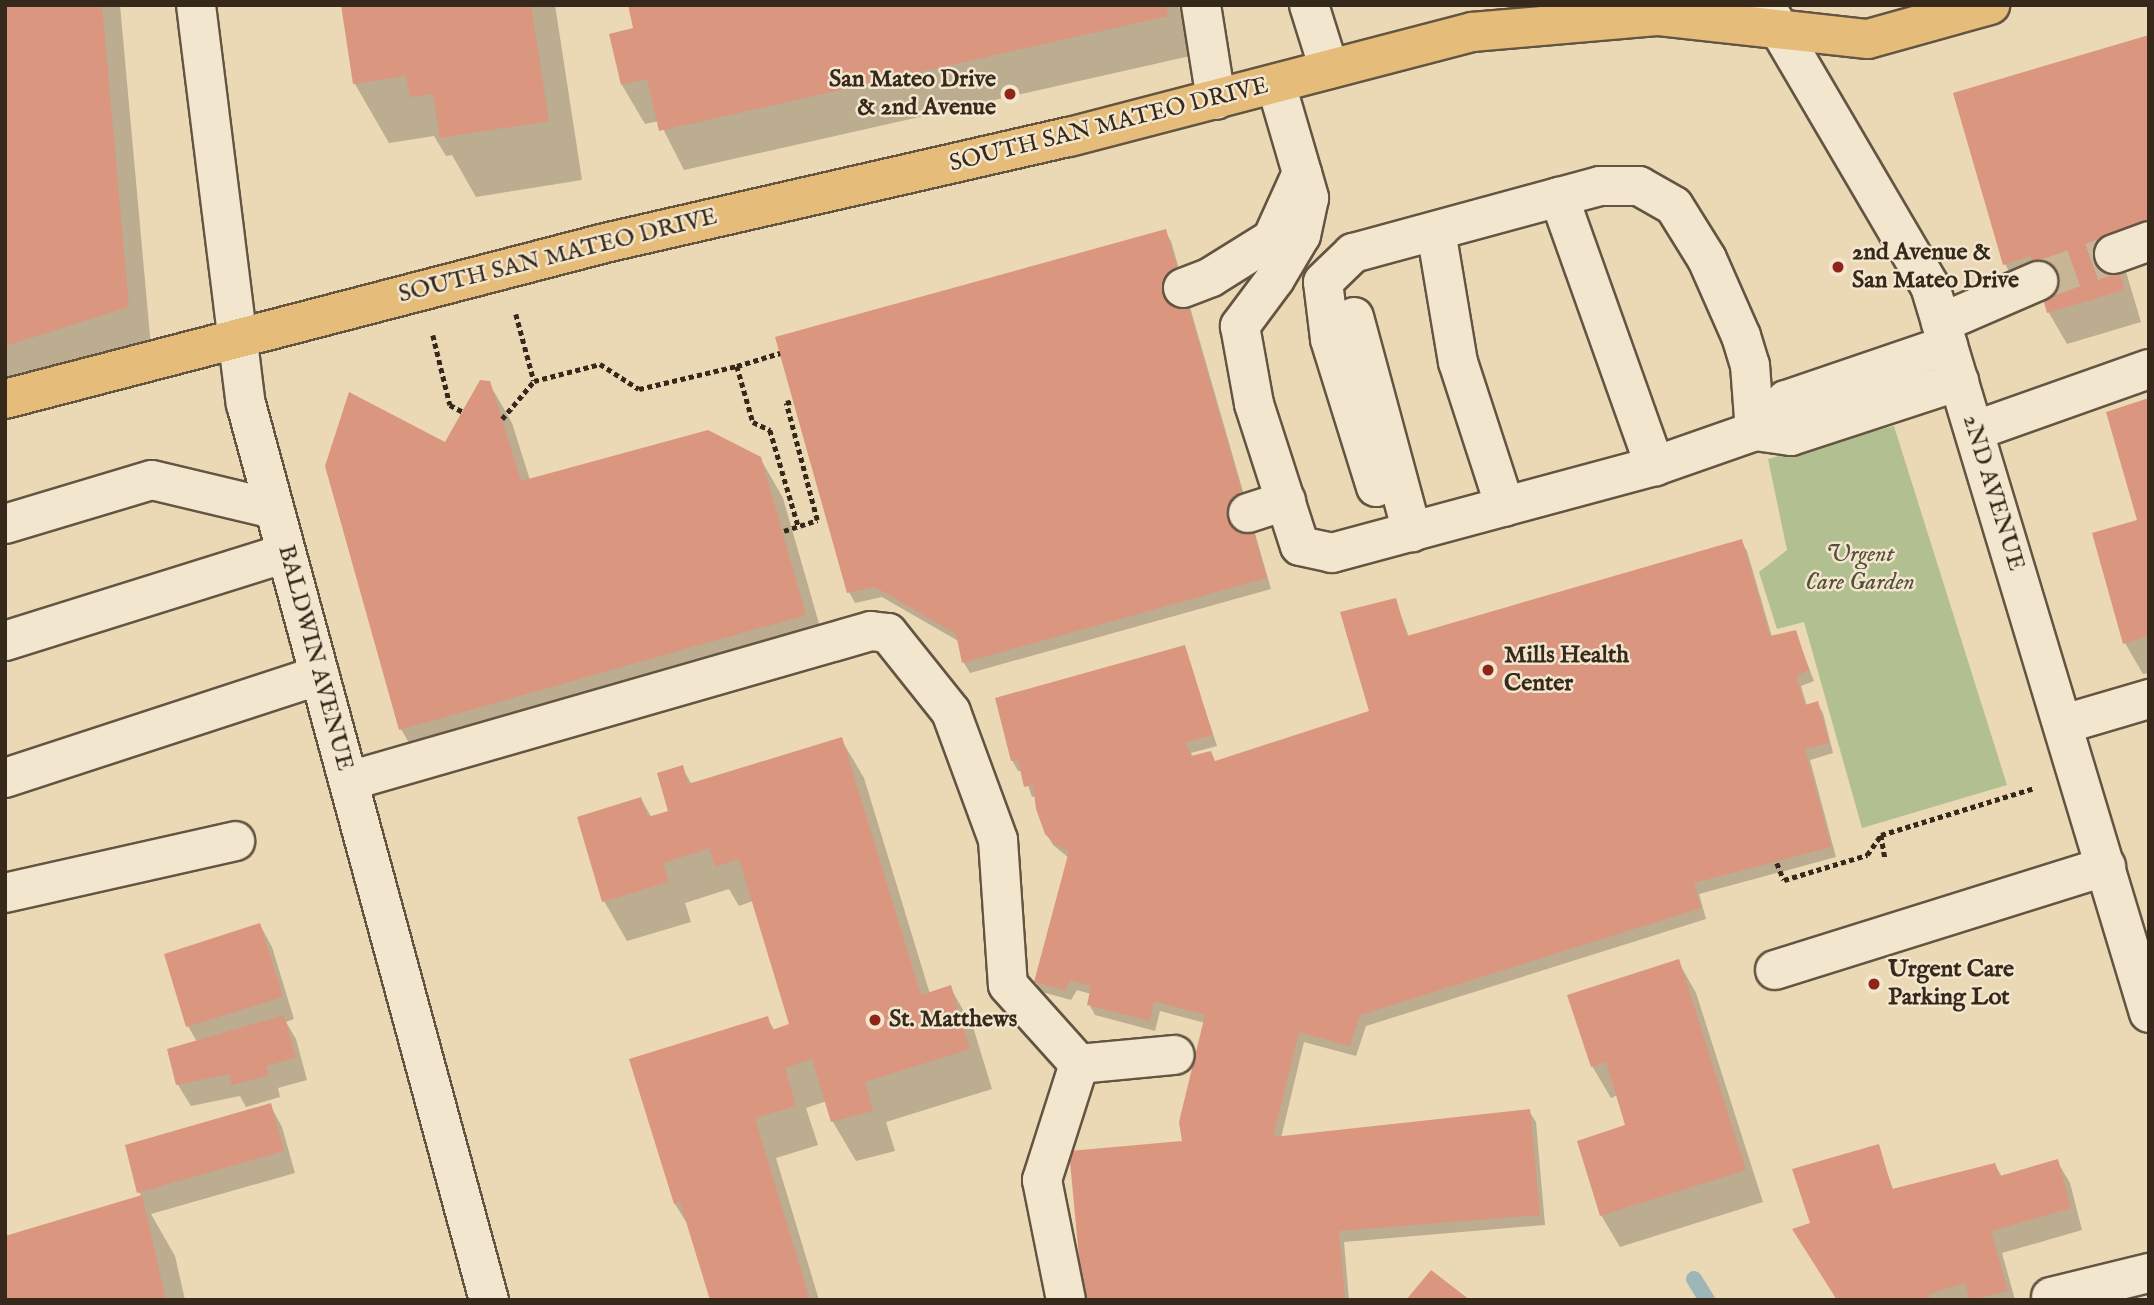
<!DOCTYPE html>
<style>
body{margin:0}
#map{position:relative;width:2154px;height:1305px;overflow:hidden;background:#ebd8b4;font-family:"IM FELL English",serif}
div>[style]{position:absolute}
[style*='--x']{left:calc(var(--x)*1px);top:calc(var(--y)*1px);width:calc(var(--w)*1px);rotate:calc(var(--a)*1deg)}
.green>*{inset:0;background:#b2c091}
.shadow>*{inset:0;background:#0003}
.stream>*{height:16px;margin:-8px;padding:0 8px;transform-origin:8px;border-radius:8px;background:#9fb6b9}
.building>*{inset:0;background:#db9680}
.minor-tunnel>*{height:38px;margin-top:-19px;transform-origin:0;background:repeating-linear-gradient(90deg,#c7b596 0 38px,transparent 0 57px)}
.path>*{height:4.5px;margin-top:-2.25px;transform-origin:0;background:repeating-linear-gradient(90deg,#36291c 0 5px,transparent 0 8.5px)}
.roads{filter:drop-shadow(2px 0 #635542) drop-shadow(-2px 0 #635542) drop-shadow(0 2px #635542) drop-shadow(0 -2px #635542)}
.minor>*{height:38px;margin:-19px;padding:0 19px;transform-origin:19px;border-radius:19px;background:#f2e6ce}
.major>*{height:38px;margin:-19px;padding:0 19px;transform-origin:19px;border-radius:19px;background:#e6bc7a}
.dots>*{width:19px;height:19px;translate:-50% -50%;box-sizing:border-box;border:4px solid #f2e6ce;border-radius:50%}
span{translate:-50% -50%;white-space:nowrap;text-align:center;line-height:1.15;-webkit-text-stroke:5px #f2e6ce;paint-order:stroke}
.poi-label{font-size:24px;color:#36291c;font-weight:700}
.right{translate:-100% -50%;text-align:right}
.left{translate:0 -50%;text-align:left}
.street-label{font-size:24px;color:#36291c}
.park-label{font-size:24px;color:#554f39;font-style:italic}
.frame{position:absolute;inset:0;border:7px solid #36291c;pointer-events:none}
</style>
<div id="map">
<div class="green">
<div style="clip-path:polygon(1894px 426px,2007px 785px,1862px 828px,1804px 622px,1777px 629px,1759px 572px,1787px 550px,1768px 459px)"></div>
</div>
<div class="shadow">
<div style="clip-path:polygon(5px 5px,120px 5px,151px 347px,5px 381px)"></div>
<div style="clip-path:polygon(343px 5px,555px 5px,582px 180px,476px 197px,452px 155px,446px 156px,434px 136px,389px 143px,355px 84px)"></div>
<div style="clip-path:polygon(630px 5px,1179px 5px,1190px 56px,684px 170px,659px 121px,645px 124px,622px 85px,635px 29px)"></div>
<div style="clip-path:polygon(2149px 37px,2149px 258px,2124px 265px,2141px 322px,2067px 344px,2049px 313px,2042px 290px,2023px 296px,2005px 264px,1956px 95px)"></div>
<div style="clip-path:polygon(1165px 231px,1171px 241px,1271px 589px,970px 673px,964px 663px,960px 642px,882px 597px,855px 603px,849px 592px)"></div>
<div style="clip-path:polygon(489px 383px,512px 423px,530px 480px,760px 458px,783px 498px,828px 655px,424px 769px,401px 729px,446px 444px)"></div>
<div style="clip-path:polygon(2149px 400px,2149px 673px,2143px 674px,2125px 643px)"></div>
<div style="clip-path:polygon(1741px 541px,1747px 551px,1772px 637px,1795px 632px,1814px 681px,1801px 686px,1807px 706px,1817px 703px,1823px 713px,1833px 753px,1810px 760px,1836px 857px,1699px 894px,1706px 919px,1366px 1026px,1356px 1056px,1304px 1042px,1281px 1138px,1529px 1111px,1536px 1122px,1545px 1225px,1344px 1242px,1349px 1300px,1085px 1300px,1184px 1142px,1205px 1023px,1160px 1011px,1155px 1031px,1095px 1015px,1089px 1004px,1091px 994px,1077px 990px,1071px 1000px,1042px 992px,1036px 982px,1069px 858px,1053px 845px,1046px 833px,1036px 796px,1032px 797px,1023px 771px,1018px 771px,1012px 760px,1184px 647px,1217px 746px,1191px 753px,1193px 758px,1216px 763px,1371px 712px,1395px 600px,1409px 637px)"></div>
<div style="clip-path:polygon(841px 739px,864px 778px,930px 994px,950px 987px,973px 1027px,992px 1089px,886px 1122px,895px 1151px,856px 1161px,833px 1122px,827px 1101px,806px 1108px,818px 1145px,776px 1158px,819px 1300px,712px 1300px,691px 1230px,675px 1204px,631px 1060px,767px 1018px,775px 1031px,791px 1026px,753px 901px,739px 906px,729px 889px,685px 903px,691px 922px,627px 941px,604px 901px,641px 799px,652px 818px,670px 812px,682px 767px,692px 785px)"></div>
<div style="clip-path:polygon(260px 925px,272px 947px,294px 1019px,286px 1022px,296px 1039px,307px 1080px,278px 1088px,280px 1097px,246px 1107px,240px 1096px,191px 1106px,178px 1085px,169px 1050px,197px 1042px,188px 1026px)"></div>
<div style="clip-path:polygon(1678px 961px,1696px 993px,1763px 1202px,1620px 1247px,1601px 1215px,1627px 1126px,1618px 1095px,1611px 1098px,1592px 1066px)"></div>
<div style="clip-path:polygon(270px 1105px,282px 1127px,295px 1173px,151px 1214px,175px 1256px,185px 1300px,5px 1300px,142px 1197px,139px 1192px)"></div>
<div style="clip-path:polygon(1878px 1146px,1894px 1192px,1995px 1165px,2002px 1177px,2057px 1161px,2070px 1183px,2082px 1230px,2002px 1253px,2015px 1300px,1837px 1300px,1795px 1230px,1812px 1224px)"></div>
</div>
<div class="stream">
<div style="--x:1694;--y:1279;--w:25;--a:58"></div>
</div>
<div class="building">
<div style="clip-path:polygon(5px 5px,102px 5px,129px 307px,5px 346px)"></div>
<div style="clip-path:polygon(341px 5px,531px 5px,549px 121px,440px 138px,433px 94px,410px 97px,406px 76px,353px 84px)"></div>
<div style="clip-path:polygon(628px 5px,1166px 5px,1168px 16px,659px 131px,647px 79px,621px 85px,609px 34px,633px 28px)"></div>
<div style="clip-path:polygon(2149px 35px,2149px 221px,2108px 234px,2125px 290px,2047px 313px,2031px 256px,2003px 265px,1953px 93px)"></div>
<div style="clip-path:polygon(1166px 229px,1267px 578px,962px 663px,956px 634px,875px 587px,847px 593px,775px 337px)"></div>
<div style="clip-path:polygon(480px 380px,490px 381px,521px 481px,708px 430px,761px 457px,806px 615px,399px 730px,325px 466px,349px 392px,445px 442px)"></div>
<div style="clip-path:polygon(2149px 398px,2149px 636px,2123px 644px,2092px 533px,2137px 520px,2106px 412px)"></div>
<div style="clip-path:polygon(1742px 539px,1770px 636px,1796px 630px,1809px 670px,1796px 676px,1805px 705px,1818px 701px,1829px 743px,1805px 749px,1831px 847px,1694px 883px,1701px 908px,1360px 1015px,1350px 1046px,1299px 1032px,1273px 1137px,1530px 1109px,1540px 1215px,1339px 1231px,1345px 1300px,1083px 1300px,1069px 1151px,1182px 1141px,1179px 1122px,1205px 1015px,1154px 1001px,1150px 1021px,1087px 1005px,1091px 986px,1071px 980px,1065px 990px,1034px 982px,1069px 851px,1056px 845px,1045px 834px,1036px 809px,1033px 785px,1024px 787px,1018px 760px,1011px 761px,995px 698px,1185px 645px,1213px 735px,1186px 742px,1191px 756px,1211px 751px,1215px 761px,1369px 711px,1340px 612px,1396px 598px,1407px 636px)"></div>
<div style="clip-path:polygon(842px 737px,921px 995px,951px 985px,970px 1049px,865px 1082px,873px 1111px,831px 1122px,812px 1059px,785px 1068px,796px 1106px,755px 1118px,810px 1300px,710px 1300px,680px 1202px,674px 1204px,629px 1059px,768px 1016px,772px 1030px,789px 1024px,739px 859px,715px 867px,710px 848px,663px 863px,669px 882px,602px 902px,577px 817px,641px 797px,648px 817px,668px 811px,657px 773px,683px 765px,688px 784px)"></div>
<div style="clip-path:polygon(260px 923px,283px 997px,186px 1027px,164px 954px)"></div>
<div style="clip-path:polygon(1679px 959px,1746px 1170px,1600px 1216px,1577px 1141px,1625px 1125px,1606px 1062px,1591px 1067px,1567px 995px)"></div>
<div style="clip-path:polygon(284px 1015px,296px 1058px,266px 1066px,269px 1075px,232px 1085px,229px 1074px,176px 1085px,167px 1049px)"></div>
<div style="clip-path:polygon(271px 1103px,284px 1151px,137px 1193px,125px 1145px)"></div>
<div style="clip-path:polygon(1879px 1144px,1892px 1189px,1995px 1163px,2000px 1176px,2058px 1159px,2071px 1208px,1991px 1231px,2008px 1291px,1969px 1300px,1965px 1283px,1929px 1294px,1930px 1300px,1837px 1300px,1792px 1229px,1810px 1223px,1792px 1169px)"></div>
<div style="clip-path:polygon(142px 1195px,166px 1300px,5px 1300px,5px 1236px)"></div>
<div style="clip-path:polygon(1431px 1270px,1470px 1300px,1406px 1300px)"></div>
</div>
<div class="minor-tunnel">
<div style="--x:2038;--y:281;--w:81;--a:-19.6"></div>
</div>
<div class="path">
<div style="--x:516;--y:314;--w:69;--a:75"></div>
<div style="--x:433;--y:335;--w:72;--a:76.3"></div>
<div style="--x:450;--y:405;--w:15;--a:28"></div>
<div style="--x:737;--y:366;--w:45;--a:-16.8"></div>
<div style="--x:502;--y:419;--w:50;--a:-49.9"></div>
<div style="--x:534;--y:381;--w:68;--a:-14.4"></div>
<div style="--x:600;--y:364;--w:46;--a:32.7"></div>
<div style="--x:639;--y:389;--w:101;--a:-13.2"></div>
<div style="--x:737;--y:366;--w:58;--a:74.1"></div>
<div style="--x:753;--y:422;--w:19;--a:25"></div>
<div style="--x:770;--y:430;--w:99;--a:73.6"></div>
<div style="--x:784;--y:531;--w:35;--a:-18"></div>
<div style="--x:817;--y:520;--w:121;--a:-104.8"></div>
<div style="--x:786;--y:403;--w:7;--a:-16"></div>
<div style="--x:1881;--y:835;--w:23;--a:80"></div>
<div style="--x:1777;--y:863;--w:18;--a:68"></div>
<div style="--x:1784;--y:880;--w:87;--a:-16.8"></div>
<div style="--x:1867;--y:855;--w:24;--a:-55"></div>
<div style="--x:1881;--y:835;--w:161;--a:-17"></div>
</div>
<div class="roads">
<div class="minor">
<div style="--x:196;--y:5;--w:402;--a:82.9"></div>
<div style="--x:246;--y:404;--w:928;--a:74.83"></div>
<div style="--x:1201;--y:5;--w:96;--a:81"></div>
<div style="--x:1309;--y:5;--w:67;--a:72.6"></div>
<div style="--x:1765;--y:5;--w:326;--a:59.6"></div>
<div style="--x:1930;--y:286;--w:759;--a:73.24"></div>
<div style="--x:1302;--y:173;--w:26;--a:74"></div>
<div style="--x:1309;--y:198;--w:38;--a:102"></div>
<div style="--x:1301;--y:235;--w:51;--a:120.6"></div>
<div style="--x:1275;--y:279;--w:59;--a:126.7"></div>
<div style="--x:1240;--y:326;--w:79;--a:79.8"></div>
<div style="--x:1254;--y:404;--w:149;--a:72.1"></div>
<div style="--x:1300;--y:546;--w:33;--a:12"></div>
<div style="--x:1332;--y:553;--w:335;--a:-15.1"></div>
<div style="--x:1655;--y:466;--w:106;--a:-19.3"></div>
<div style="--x:1755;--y:431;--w:44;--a:-45"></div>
<div style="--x:1786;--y:400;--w:171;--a:-18.8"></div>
<div style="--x:1559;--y:197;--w:42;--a:-15"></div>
<div style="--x:1600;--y:186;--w:39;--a:0"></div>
<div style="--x:1639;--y:186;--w:40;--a:29.7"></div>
<div style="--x:1674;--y:206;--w:62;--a:58.1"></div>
<div style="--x:1707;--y:259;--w:84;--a:66.2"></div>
<div style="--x:1741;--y:336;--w:30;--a:73"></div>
<div style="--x:1750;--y:365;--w:66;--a:85.7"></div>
<div style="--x:1436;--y:231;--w:133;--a:80.5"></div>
<div style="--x:1458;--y:362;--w:152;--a:72"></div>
<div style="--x:2114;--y:254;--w:37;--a:-20"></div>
<div style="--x:1183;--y:288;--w:30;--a:-21"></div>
<div style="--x:1211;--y:277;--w:72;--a:-31.9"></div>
<div style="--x:1272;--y:239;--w:72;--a:-65.6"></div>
<div style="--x:1302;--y:173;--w:93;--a:-106.3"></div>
<div style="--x:1354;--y:317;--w:223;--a:74.9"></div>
<div style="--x:1941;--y:323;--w:106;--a:-23.4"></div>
<div style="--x:1755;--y:431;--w:36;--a:8"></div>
<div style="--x:1791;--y:436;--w:177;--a:-18.1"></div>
<div style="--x:1974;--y:431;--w:186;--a:-19.5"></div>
<div style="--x:1376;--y:487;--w:155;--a:-107.3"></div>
<div style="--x:1330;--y:339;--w:57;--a:-97"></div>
<div style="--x:1323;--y:282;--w:42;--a:-44"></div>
<div style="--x:1353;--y:253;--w:213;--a:-15.2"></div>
<div style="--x:1559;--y:197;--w:286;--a:70.4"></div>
<div style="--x:1248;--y:513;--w:40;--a:-18"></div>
<div style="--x:5;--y:524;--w:153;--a:-16.7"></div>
<div style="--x:152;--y:480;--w:125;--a:13.4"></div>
<div style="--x:5;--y:641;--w:294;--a:-17.4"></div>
<div style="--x:2064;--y:724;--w:89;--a:-16.4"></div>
<div style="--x:5;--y:778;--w:331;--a:-18.1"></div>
<div style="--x:349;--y:781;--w:543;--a:-16.03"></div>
<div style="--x:871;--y:631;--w:17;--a:7"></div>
<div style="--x:888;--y:633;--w:101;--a:51.4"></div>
<div style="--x:951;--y:712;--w:136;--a:69.8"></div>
<div style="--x:998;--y:840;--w:145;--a:86.1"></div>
<div style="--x:1008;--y:985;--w:106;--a:48.1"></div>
<div style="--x:1079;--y:1064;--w:122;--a:107.7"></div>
<div style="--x:1042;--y:1180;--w:122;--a:78.7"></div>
<div style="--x:5;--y:893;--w:236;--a:-12.7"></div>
<div style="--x:1775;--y:970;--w:347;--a:-17.4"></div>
<div style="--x:1079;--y:1064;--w:96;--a:-5.4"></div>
<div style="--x:2051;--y:1297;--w:101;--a:-13.8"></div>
</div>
<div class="major">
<div style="--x:5;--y:399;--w:620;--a:-14.57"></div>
<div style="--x:605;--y:243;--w:476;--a:-12.9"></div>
<div style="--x:1069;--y:137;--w:416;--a:-14.6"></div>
<div style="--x:1472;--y:32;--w:188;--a:-4.9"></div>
<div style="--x:1659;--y:16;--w:210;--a:6.3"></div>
<div style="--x:1868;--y:39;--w:127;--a:-15.6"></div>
</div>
</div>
<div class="dots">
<div style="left:1010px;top:94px;background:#8f2418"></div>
<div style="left:1838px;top:267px;background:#8f2418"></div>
<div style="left:1488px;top:670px;background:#8f2418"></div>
<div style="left:1874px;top:984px;background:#8f2418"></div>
<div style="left:875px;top:1020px;background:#8f2418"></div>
</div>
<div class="poi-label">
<span class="right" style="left:996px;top:94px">San Mateo Drive<br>&amp; 2nd Avenue</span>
<span class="left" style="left:1852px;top:267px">2nd Avenue &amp;<br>San Mateo Drive</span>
<span class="left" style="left:1504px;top:670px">Mills Health<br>Center</span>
<span class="left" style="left:1888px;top:984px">Urgent Care<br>Parking Lot</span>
<span class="left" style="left:889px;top:1020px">St. Matthews</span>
</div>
<div class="street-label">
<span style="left:1109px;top:125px;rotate:-14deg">SOUTH SAN MATEO DRIVE</span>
<span style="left:558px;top:256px;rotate:-14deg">SOUTH SAN MATEO DRIVE</span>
<span style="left:1993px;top:493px;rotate:73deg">2ND AVENUE</span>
<span style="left:315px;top:658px;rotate:75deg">BALDWIN AVENUE</span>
</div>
<div class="park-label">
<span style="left:1860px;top:569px">Urgent<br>Care Garden</span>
</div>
<div class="frame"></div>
</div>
